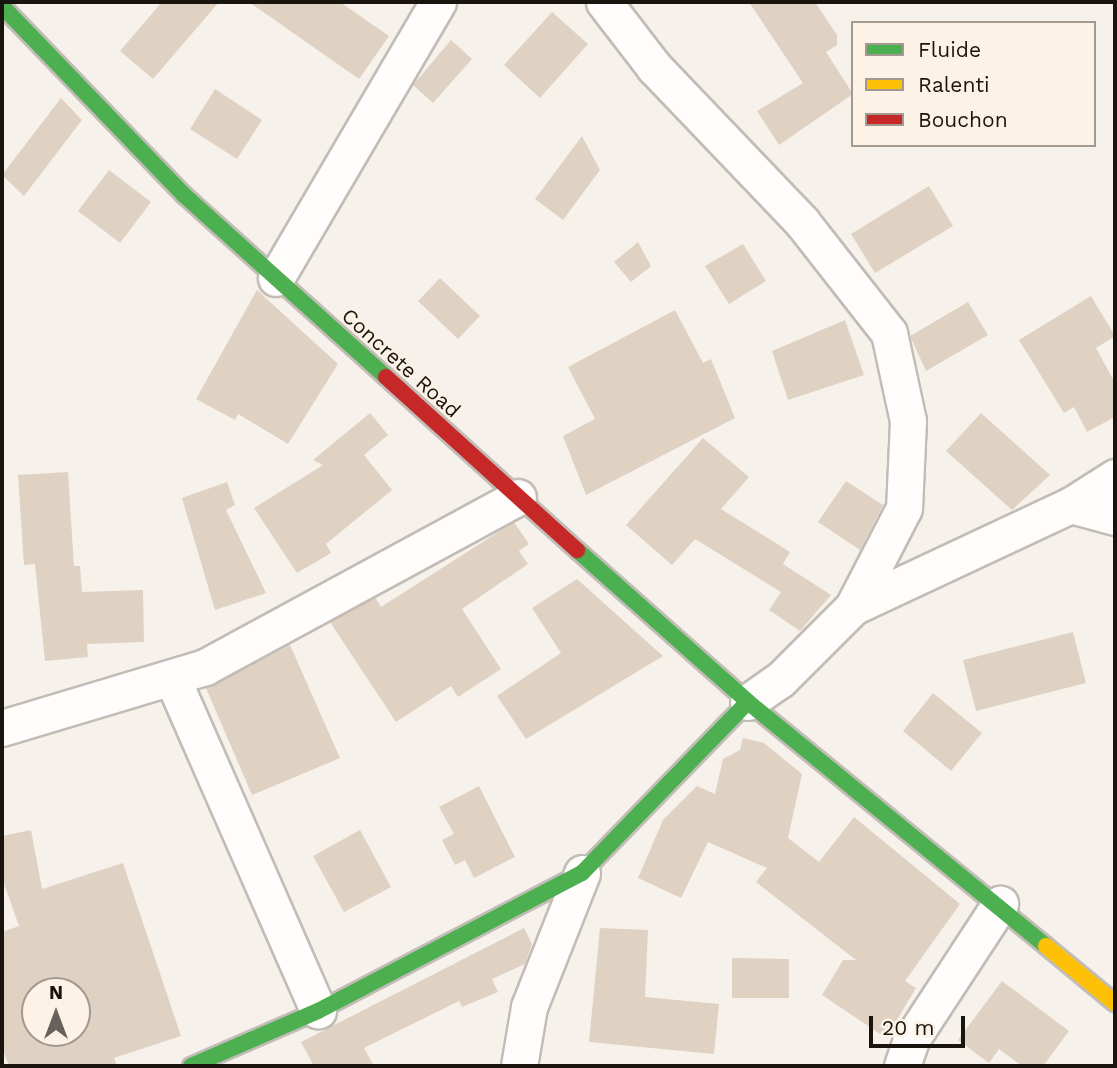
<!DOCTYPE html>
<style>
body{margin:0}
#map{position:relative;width:1117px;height:1068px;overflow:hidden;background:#f7f1eb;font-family:"Work Sans",sans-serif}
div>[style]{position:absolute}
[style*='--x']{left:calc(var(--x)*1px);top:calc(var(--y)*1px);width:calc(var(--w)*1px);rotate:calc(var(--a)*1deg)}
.building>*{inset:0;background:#dfd2c3}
.roads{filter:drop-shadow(2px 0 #c2bcb6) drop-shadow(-2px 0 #c2bcb6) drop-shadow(0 2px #c2bcb6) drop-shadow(0 -2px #c2bcb6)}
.street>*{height:35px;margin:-17.5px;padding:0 17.5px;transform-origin:17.5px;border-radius:17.5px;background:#fefdfc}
.fast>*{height:16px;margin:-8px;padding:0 8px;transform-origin:8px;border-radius:8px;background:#4caf50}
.slow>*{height:16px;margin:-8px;padding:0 8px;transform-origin:8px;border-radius:8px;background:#ffc107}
.jam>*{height:16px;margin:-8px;padding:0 8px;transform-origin:8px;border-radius:8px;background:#c62828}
span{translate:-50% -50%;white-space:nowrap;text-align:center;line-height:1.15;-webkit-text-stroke:5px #fcf2e6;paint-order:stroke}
.street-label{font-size:21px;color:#1a140e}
.frame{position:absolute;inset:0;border:4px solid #1a140e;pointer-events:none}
.legend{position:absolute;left:851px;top:21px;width:245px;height:126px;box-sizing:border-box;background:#fcf2e6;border:2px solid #a29990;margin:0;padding:9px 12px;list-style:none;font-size:21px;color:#1a140e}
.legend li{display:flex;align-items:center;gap:14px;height:35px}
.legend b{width:35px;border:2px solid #a29990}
.north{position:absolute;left:21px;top:977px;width:70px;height:70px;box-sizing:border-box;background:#fcf2e6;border:2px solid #a29990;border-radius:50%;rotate:0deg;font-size:19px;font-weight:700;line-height:28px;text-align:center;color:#1a140e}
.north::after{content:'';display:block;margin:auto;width:24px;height:32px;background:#67615b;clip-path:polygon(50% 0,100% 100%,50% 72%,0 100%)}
.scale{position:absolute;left:869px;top:1016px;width:96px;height:32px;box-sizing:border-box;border:4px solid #1a140e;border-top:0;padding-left:9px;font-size:21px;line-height:24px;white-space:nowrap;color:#1a140e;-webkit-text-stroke:5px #fcf2e6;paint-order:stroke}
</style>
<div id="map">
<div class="building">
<div style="clip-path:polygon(162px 2px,219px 2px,153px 79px,120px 51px)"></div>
<div style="clip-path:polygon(249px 2px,340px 2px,389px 36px,359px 79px)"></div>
<div style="clip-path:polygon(749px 2px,815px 2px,837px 35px,837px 45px,826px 52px,853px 94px,779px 145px,757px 111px,803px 83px)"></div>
<div style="clip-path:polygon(552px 12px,588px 44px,540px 98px,504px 65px)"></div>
<div style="clip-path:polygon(451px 40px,472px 59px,433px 103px,413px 85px)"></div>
<div style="clip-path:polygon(215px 89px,262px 120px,237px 159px,190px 129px)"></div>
<div style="clip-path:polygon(61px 98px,82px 120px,24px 196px,2px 175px)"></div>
<div style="clip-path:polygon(582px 136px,600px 170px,563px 220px,535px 199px)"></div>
<div style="clip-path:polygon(109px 170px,151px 202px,120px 243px,78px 211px)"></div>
<div style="clip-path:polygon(929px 186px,953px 226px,875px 273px,851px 234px)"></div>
<div style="clip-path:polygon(638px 242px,651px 266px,631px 282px,614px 262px)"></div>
<div style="clip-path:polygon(743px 244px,766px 281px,729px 304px,705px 266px)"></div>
<div style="clip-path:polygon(440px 278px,480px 316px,458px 339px,418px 301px)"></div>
<div style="clip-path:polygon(257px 290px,338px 364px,288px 444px,238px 414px,235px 420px,196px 399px)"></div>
<div style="clip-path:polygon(1091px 296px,1115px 336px,1096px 348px,1115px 383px,1115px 417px,1087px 432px,1074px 407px,1064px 413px,1019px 340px)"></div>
<div style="clip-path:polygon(968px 302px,988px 335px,926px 371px,910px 336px)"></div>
<div style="clip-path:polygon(675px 310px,703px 363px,711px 359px,735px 418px,586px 495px,563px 436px,595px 419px,568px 367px)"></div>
<div style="clip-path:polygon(845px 320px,864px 375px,788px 400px,772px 351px)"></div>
<div style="clip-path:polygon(370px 413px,388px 435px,364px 455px,392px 490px,326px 544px,331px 553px,297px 573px,254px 508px,323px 465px,313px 460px)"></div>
<div style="clip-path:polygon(981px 413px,1050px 475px,1012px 510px,946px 451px)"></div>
<div style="clip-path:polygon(703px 438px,749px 477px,721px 509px,790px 552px,783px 564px,831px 595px,800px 631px,769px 610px,781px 592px,695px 539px,672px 565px,626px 525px)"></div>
<div style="clip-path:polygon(68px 472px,74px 566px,80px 566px,82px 592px,143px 590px,144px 642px,87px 644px,88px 657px,45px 661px,35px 564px,24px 565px,18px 475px)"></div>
<div style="clip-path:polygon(846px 481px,883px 505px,860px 550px,818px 522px)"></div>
<div style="clip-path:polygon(227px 482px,235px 505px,226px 510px,266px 593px,215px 610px,182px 498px)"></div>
<div style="clip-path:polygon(514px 522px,529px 544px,519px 551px,528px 564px,462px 609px,501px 669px,458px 697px,451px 686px,396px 722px,330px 622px,375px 597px,381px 607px)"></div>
<div style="clip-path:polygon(577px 579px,663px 656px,526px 739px,497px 696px,561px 653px,532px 608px)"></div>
<div style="clip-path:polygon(1073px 632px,1086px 683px,976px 711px,963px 660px)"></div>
<div style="clip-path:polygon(290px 645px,340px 758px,252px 795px,206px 688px)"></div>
<div style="clip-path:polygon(933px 693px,982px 733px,951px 771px,903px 731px)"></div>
<div style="clip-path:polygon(743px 738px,764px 743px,802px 774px,788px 838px,819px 862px,854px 817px,960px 904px,905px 981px,916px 988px,886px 1038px,822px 995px,843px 960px,856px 960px,756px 882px,767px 868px,708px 842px,681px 898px,638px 878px,663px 820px,697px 786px,715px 794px,723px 759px,740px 750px)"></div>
<div style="clip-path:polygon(479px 786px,515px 857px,474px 878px,465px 860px,455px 865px,442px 840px,454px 834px,439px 807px)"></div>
<div style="clip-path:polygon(evenodd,31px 830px,42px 889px,123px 863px,181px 1036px,114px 1058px,117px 1066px,9px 1066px,2px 1048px,2px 932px,19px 926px,2px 878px,2px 836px,31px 830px,35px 991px,77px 991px,77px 1033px,35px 1033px,35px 991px)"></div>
<div style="clip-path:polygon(360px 830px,391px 887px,344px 912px,313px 856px)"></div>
<div style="clip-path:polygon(524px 928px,532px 944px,525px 964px,492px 979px,498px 992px,462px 1007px,459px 1001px,364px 1048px,374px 1066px,314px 1066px,301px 1042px)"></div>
<div style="clip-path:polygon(600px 928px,648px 930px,645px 997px,719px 1004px,714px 1054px,589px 1042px)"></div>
<div style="clip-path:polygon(732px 958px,789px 959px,789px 998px,732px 998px)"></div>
<div style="clip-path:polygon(1002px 981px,1069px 1031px,1043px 1066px,1022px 1066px,999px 1049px,989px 1063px,958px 1040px)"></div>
</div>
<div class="roads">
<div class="street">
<div style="--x:604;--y:2;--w:82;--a:52.4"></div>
<div style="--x:654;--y:67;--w:214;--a:46.3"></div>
<div style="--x:802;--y:222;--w:141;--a:51.9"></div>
<div style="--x:889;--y:333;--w:90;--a:77.8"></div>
<div style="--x:908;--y:421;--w:87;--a:92.6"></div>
<div style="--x:904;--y:508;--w:111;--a:117.3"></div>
<div style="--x:276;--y:278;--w:320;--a:-59.6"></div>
<div style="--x:1071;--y:505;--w:52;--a:-32.5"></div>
<div style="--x:173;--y:680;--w:361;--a:66.3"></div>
<div style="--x:748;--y:702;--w:39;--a:-35"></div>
<div style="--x:780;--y:680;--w:103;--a:-45"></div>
<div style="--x:853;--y:607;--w:241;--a:-25.1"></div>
<div style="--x:1071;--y:505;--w:46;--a:15.3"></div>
<div style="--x:2;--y:728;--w:212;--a:-16.7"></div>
<div style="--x:205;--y:667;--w:356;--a:-28.5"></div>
<div style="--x:519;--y:1066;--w:60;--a:-80.4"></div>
<div style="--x:529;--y:1007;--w:144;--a:-68.4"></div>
<div style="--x:902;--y:1066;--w:28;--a:-71"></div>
<div style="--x:911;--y:1040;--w:163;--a:-56.8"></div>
</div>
<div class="fast">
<div style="--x:2;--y:6;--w:262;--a:46.1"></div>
<div style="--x:184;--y:195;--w:272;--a:42"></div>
<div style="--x:577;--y:550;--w:229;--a:41.6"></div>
<div style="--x:748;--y:702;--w:385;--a:39.3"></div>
<div style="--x:191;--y:1066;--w:138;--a:-23.4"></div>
<div style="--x:318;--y:1011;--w:298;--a:-27.6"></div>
<div style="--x:582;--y:873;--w:238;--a:-45.9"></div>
</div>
<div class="slow">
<div style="--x:1046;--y:946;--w:89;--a:39.6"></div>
</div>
<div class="jam">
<div style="--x:386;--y:377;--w:258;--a:42.2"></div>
</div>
</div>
<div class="street-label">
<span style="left:401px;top:363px;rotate:42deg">Concrete Road</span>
</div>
<div class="frame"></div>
<ul class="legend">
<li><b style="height:9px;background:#4caf50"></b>Fluide</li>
<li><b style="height:9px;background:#ffc107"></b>Ralenti</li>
<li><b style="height:9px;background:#c62828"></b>Bouchon</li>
</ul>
<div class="north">N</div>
<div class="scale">20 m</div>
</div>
